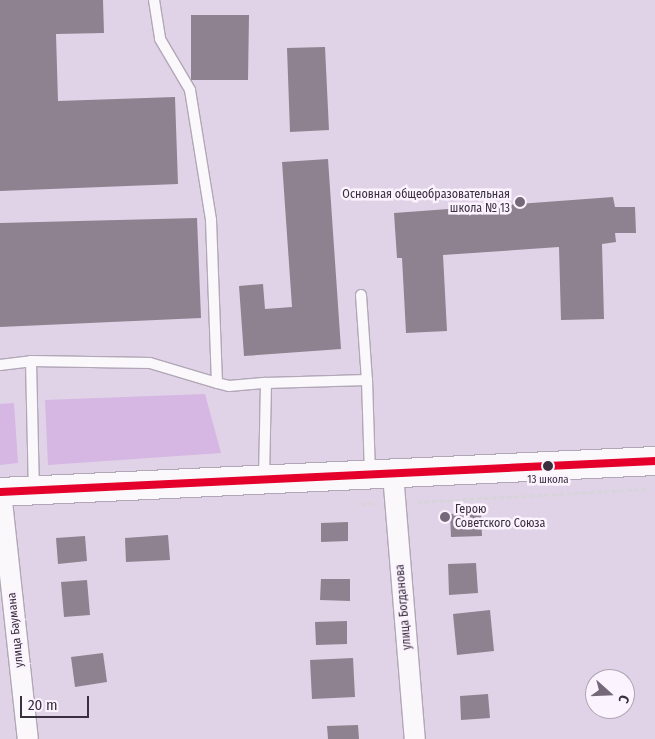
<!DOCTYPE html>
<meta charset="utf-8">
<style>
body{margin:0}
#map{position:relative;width:655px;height:739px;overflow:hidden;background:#e0d3e7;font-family:"Fira Sans Condensed",sans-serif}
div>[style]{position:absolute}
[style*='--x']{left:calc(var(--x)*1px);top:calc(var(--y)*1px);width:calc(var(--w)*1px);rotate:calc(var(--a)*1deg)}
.green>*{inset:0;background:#d6b6e3}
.building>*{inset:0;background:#8e8290}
.path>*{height:3px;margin-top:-1.5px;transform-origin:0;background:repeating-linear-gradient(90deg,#d8d5da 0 5px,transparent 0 7.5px)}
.roads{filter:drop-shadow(1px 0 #b1a7b6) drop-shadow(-1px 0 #b1a7b6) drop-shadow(0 1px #b1a7b6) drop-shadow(0 -1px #b1a7b6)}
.lane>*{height:10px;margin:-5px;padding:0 5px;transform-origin:5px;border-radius:5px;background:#faf8fb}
.street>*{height:20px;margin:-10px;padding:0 10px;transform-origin:10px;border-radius:10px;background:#faf8fb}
.primary>*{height:28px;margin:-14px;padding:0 14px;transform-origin:14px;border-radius:14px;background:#faf8fb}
.bus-1>*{height:8px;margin:-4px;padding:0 4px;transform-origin:4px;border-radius:4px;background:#e4002b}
.dots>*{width:14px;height:14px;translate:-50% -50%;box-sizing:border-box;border:2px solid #fbf3fe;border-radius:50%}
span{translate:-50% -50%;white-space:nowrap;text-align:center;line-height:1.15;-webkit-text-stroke:5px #fbf3fe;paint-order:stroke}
.bus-label{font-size:11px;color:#3a2f3e}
.poi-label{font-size:12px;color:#3a2f3e}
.right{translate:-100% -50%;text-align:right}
.left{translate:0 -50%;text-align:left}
.street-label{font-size:12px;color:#3a2f3e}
.north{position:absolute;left:585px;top:669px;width:50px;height:50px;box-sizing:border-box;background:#fbf3fe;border:1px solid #aea5b1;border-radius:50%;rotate:110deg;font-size:14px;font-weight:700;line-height:20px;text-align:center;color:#3a2f3e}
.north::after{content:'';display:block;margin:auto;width:18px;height:22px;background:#746879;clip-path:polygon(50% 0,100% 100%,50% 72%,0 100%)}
.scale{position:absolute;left:20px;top:696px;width:69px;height:22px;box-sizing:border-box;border:2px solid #3a2f3e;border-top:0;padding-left:6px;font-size:15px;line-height:18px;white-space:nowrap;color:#3a2f3e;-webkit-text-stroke:4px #fbf3fe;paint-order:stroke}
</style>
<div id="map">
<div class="green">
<div style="clip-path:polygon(205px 394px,221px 453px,48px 465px,45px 400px)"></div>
<div style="clip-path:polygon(14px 403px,18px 463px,0 465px,0 404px)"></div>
</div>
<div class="building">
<div style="clip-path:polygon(0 0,103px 0,104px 33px,56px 34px,58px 101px,175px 97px,178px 184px,0 191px)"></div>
<div style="clip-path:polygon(191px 15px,249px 15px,248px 80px,191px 80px)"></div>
<div style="clip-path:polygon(325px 47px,329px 130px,290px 132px,287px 48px)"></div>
<div style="clip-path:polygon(328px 159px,341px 349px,244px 356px,239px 286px,263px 284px,265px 309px,292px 307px,282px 162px)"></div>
<div style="clip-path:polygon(613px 197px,615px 207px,635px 207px,636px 233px,615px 233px,616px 242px,602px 244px,604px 319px,561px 320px,559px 247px,443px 255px,447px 331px,406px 333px,402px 258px,397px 258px,394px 213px)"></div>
<div style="clip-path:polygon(197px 218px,201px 318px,0 327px,0 223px)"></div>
<div style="clip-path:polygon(481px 512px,482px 536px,451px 537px,450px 514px)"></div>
<div style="clip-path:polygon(348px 522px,348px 541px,321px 542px,321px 523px)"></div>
<div style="clip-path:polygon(168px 535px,170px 560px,126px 562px,125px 538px)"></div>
<div style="clip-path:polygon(85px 536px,87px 561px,58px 564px,56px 538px)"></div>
<div style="clip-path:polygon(476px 563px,478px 593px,449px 595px,448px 564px)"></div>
<div style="clip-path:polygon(321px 579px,350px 579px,350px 601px,320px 600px)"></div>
<div style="clip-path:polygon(87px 580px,90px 615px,64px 617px,61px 582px)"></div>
<div style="clip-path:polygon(490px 610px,494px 651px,457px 655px,453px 614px)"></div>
<div style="clip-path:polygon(347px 621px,347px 644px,316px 645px,315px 622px)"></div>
<div style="clip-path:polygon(103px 653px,107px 682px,75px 687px,71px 657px)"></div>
<div style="clip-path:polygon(353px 658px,355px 697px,312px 699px,310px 660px)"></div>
<div style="clip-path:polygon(488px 694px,490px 718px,461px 720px,460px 696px)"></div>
<div style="clip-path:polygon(358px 725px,359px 739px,328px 739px,327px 726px)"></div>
</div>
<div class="path">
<div style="--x:417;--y:502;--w:231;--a:-3.2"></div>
<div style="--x:361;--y:504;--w:15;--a:-4"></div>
</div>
<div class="roads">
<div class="lane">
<div style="--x:154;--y:0;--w:39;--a:81"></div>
<div style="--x:160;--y:39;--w:59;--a:59.5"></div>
<div style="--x:190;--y:90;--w:132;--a:80.8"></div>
<div style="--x:211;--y:220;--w:163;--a:87.9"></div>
<div style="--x:217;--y:383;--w:12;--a:14"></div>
<div style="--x:229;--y:386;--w:37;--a:-5"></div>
<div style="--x:266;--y:383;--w:95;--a:91.2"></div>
<div style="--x:361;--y:295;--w:85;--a:86"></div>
<div style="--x:367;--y:380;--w:93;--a:88.2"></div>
<div style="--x:31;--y:361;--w:129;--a:88.7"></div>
<div style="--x:0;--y:365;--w:31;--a:-7"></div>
<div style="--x:31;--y:361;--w:119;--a:1"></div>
<div style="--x:150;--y:363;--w:70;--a:16.6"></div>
<div style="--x:266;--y:383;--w:101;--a:-1.7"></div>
</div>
<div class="street">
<div style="--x:393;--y:474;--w:266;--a:85.3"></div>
<div style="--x:1;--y:492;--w:248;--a:83.8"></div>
</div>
<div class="primary">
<div style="--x:0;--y:492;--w:656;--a:-2.71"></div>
</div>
</div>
<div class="bus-1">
<div style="--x:0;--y:492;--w:656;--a:-2.71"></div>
</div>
<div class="dots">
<div style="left:520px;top:202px;background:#746879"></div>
<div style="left:548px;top:466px;background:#3a2f3e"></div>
<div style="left:445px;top:517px;background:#746879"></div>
</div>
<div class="bus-label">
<span style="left:548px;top:480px">13 школа</span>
</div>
<div class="poi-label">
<span class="right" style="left:510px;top:202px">Основная общеобразовательная<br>школа № 13</span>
<span class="left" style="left:455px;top:517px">Герою<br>Советского Союза</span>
</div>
<div class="street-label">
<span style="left:404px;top:607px;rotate:-95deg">улица Богданова</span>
<span style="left:16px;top:630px;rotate:-96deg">улица Баумана</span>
</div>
<div class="north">С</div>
<div class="scale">20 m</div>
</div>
